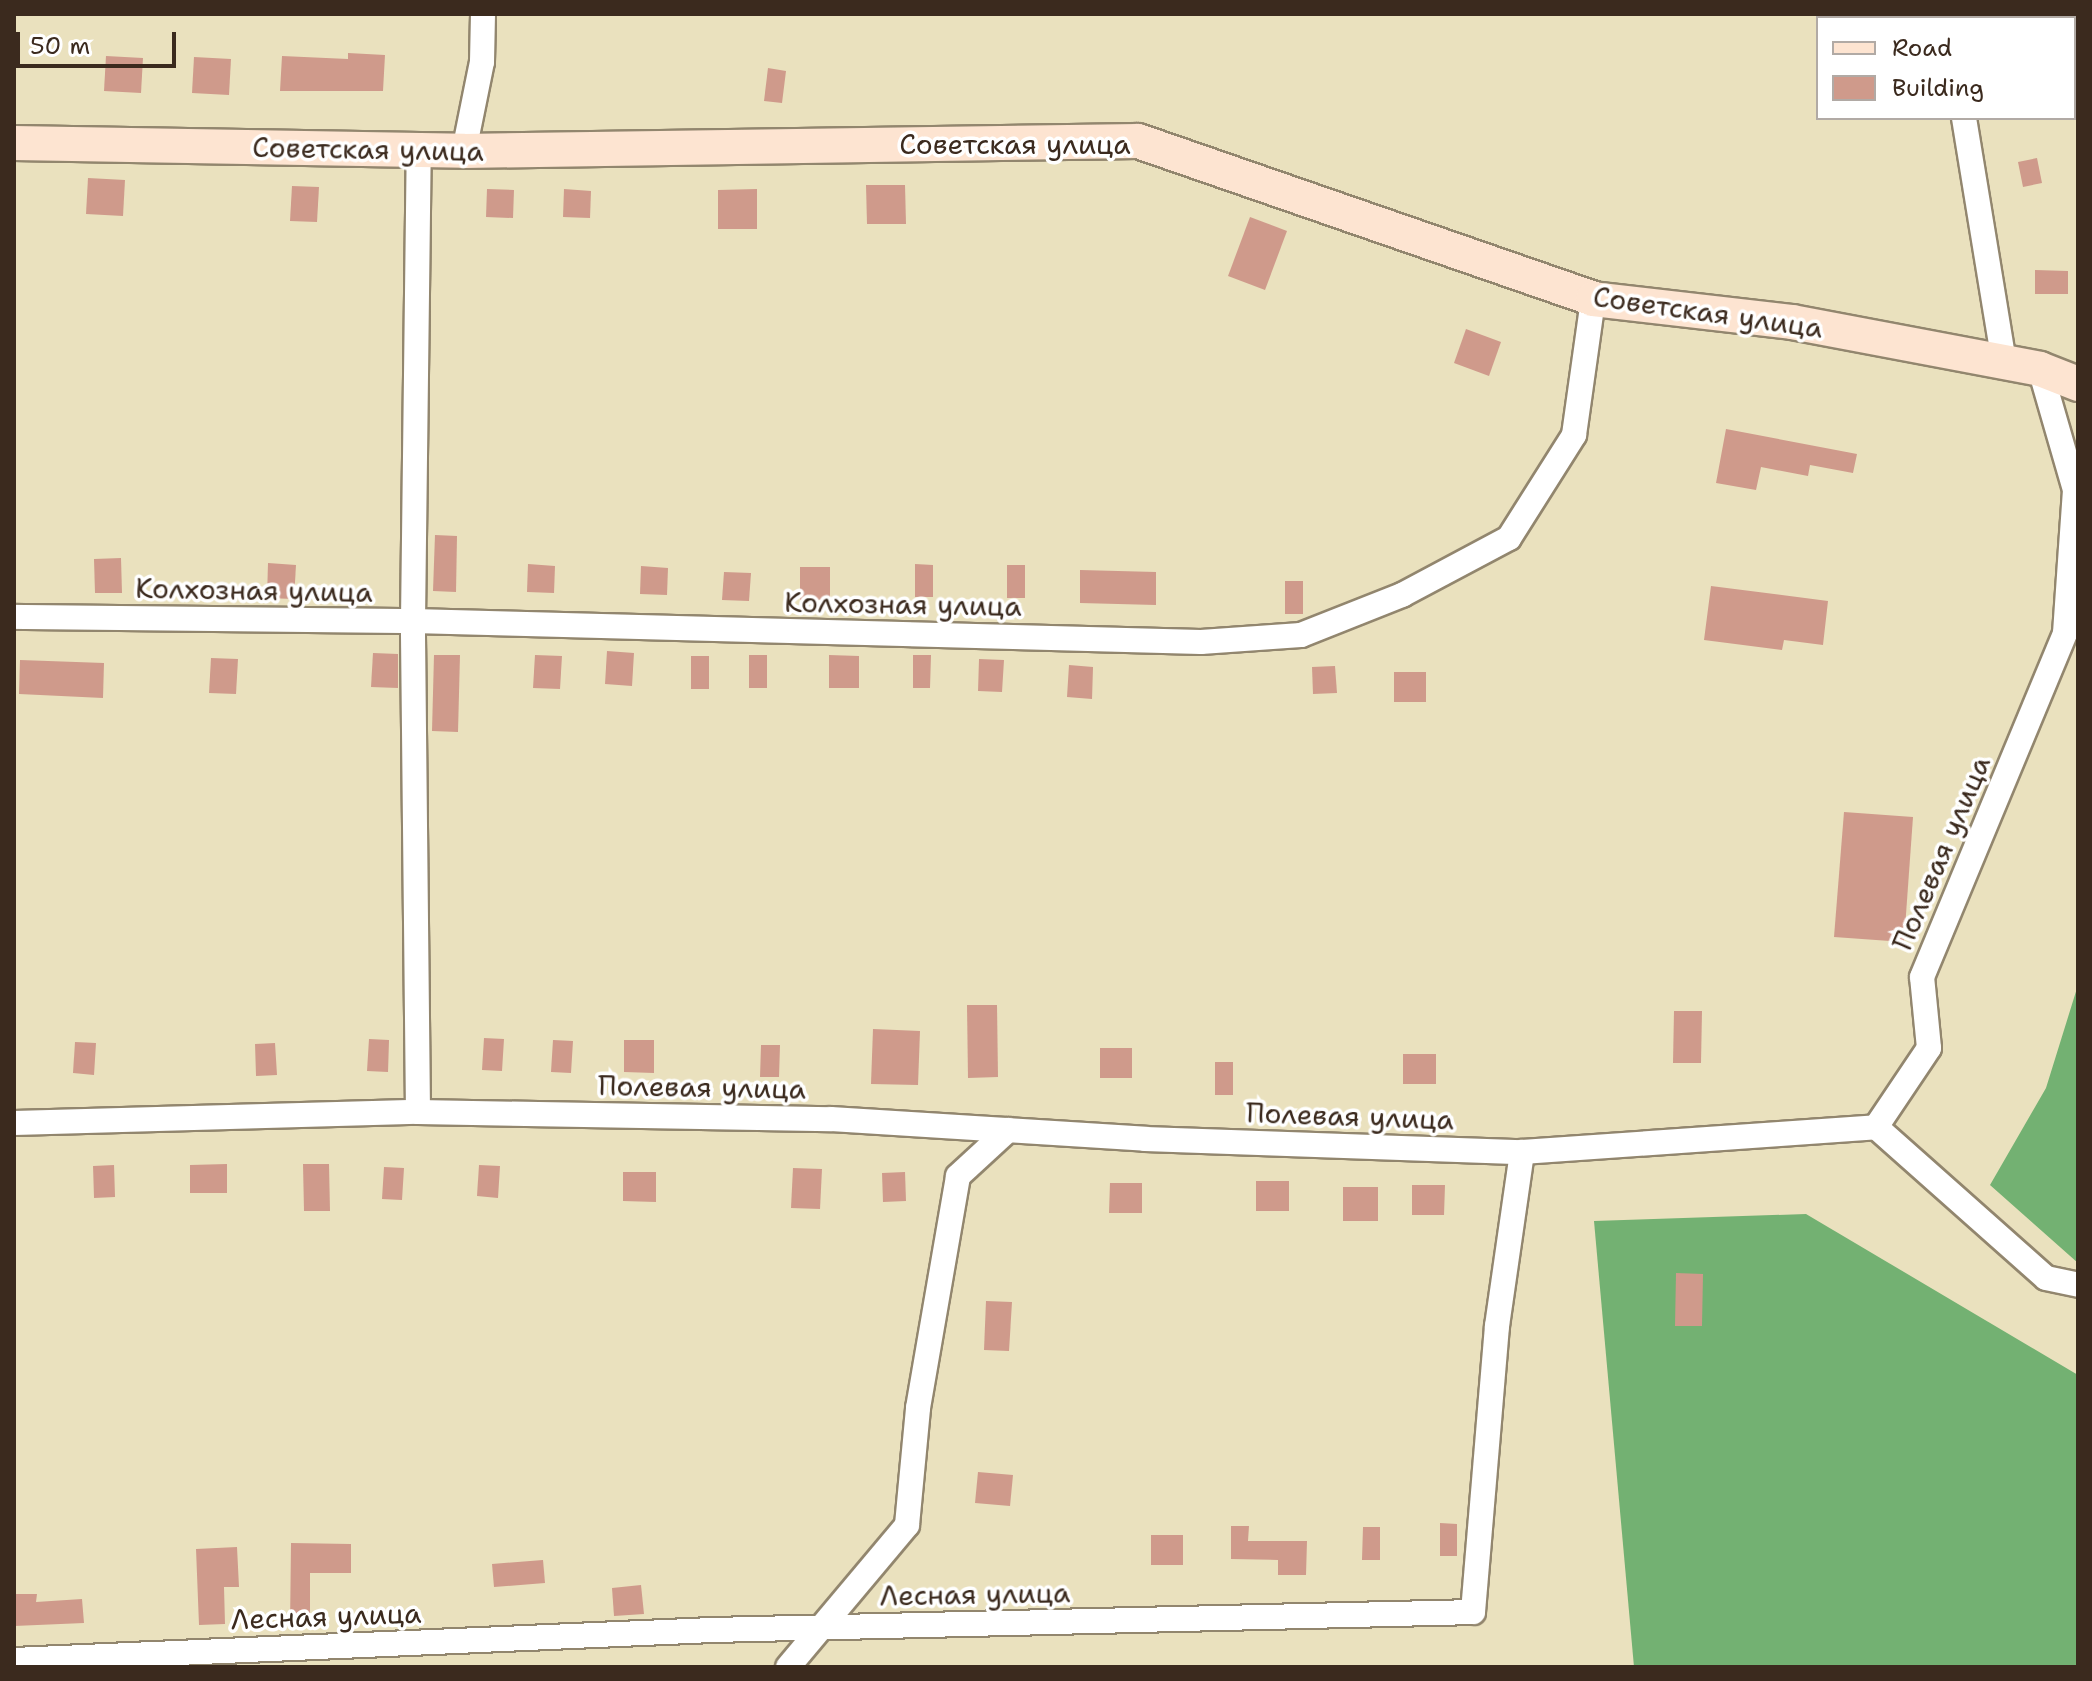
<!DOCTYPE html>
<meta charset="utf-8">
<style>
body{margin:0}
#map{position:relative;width:2092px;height:1681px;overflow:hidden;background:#eae1be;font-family:"Shantell Sans",sans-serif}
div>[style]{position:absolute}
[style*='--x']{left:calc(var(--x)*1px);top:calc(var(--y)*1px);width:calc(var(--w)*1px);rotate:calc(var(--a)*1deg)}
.forest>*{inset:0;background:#73b172}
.building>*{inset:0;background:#cf9a8b}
.roads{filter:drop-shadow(2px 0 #92866e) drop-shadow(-2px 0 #92866e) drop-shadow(0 2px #92866e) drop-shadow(0 -2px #92866e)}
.street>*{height:24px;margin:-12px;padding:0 12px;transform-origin:12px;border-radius:12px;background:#fff}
.secondary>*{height:34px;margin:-17px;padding:0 17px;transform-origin:17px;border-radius:17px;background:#fde4d1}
span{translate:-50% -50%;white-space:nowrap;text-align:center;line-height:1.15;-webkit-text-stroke:7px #fff;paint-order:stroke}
.street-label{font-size:28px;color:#3b2a1e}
.frame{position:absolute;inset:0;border:16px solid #3b2a1e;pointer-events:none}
.legend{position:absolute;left:1816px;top:16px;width:260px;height:104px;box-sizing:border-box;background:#fff;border:2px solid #b1aaa5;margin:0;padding:10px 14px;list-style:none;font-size:24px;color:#3b2a1e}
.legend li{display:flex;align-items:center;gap:16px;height:40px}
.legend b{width:40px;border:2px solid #b1aaa5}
.scale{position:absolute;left:16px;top:32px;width:160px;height:36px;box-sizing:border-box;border:4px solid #3b2a1e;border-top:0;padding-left:10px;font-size:24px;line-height:28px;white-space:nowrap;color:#3b2a1e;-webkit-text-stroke:6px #fff;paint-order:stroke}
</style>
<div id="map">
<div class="forest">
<div style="clip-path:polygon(2078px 985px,2078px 1263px,1990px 1185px,2046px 1088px)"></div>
<div style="clip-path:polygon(1806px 1214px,2078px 1375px,2078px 1667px,1634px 1667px,1594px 1221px)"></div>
</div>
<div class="building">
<div style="clip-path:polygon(348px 53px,385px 55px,383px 91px,280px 91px,282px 56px,348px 59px)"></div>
<div style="clip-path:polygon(106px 56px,143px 58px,141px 93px,104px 91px)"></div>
<div style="clip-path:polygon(194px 57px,231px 59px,229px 95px,192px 93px)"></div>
<div style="clip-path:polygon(768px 68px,786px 71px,782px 103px,764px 101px)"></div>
<div style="clip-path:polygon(2037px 158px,2042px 183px,2023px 187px,2018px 162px)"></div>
<div style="clip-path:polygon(88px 178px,125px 180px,123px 216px,86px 214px)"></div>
<div style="clip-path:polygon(866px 185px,905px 185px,906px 224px,867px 224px)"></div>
<div style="clip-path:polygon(292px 186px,319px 187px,317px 222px,290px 221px)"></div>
<div style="clip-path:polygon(487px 189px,514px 190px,513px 218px,486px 217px)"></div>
<div style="clip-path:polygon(564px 189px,591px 191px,590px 218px,563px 217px)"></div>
<div style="clip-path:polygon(757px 189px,757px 229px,718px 229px,718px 190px)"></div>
<div style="clip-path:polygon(1250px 217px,1287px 231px,1265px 290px,1228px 276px)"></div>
<div style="clip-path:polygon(2035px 270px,2068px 271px,2068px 294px,2035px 294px)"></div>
<div style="clip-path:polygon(1466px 329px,1501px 342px,1489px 376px,1454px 363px)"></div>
<div style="clip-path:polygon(1726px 429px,1857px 454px,1853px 473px,1810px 465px,1808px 476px,1761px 467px,1756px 490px,1716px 483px)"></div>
<div style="clip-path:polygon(435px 535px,457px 536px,456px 592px,433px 591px)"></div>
<div style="clip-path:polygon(121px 558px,122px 593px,95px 593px,94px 559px)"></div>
<div style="clip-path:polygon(268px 563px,296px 565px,294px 599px,267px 598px)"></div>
<div style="clip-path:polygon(528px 564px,555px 566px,554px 593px,527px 592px)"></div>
<div style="clip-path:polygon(915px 564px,933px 565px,933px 597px,915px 597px)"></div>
<div style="clip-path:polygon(1007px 565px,1025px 565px,1025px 598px,1007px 598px)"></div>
<div style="clip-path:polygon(641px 566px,668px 568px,667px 595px,640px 594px)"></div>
<div style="clip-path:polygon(800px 567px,830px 567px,830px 600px,800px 600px)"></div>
<div style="clip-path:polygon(1080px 570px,1156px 572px,1156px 605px,1080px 603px)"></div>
<div style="clip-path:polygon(724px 572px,751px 573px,749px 601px,722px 600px)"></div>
<div style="clip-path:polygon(1285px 581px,1303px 581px,1303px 614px,1285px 614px)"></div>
<div style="clip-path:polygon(1711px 586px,1828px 601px,1823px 645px,1784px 640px,1782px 650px,1704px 640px)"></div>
<div style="clip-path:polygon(607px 651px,634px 653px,632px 686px,605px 684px)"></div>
<div style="clip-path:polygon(373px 653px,398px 654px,398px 688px,371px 687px)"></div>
<div style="clip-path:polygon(434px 655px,460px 655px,458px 732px,432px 731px)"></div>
<div style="clip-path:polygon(535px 655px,562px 656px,560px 689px,533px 688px)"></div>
<div style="clip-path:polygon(749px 655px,767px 655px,767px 688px,749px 688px)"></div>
<div style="clip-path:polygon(829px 655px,859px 656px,859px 688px,829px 688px)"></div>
<div style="clip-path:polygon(913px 655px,931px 655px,930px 688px,913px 688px)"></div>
<div style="clip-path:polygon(691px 656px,709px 656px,709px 689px,691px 689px)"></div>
<div style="clip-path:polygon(211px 658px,238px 659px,236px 694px,209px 693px)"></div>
<div style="clip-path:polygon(979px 659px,1004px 660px,1002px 692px,978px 691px)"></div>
<div style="clip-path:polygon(20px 660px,104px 663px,103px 698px,19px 694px)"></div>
<div style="clip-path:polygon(1069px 665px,1093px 667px,1092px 699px,1067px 697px)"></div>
<div style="clip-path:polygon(1335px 666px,1337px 693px,1313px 694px,1312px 667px)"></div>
<div style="clip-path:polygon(1394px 672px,1426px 672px,1426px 702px,1394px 702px)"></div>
<div style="clip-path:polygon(1844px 812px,1913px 817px,1904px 942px,1834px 937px)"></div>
<div style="clip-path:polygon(967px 1005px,997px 1005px,998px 1077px,968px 1078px)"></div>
<div style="clip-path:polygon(1674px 1011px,1702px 1011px,1701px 1063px,1673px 1063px)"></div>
<div style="clip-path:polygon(873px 1029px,920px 1031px,918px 1085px,871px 1084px)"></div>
<div style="clip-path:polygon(484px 1038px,504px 1039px,502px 1071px,482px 1070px)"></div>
<div style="clip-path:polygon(369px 1039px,389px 1040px,388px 1072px,367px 1071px)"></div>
<div style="clip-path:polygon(553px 1040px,573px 1041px,571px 1073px,551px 1072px)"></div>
<div style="clip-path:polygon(624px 1040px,654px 1040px,654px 1073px,624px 1072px)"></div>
<div style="clip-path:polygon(75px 1042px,96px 1043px,94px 1075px,73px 1073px)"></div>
<div style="clip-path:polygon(275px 1043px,277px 1075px,256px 1076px,255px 1044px)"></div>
<div style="clip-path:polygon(761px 1045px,780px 1045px,779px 1077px,760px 1077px)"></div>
<div style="clip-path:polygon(1100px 1048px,1132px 1048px,1132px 1078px,1100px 1078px)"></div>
<div style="clip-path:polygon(1403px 1054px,1436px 1054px,1436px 1084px,1403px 1084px)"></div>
<div style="clip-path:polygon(1215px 1062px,1233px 1062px,1233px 1095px,1215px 1095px)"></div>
<div style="clip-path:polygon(227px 1164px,227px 1193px,190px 1193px,190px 1165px)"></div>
<div style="clip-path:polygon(303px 1164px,329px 1164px,330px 1211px,304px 1211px)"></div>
<div style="clip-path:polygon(114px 1165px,115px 1197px,94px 1198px,93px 1166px)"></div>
<div style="clip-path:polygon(479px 1165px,500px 1166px,498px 1198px,477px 1196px)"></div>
<div style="clip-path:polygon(384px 1167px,404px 1168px,402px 1200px,382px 1199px)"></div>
<div style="clip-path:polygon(793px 1168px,822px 1169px,820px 1209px,791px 1208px)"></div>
<div style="clip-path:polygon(623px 1172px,656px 1172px,656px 1202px,623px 1201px)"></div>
<div style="clip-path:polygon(905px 1172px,906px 1201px,883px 1202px,882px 1173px)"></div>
<div style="clip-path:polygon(1256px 1181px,1289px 1181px,1289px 1211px,1256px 1211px)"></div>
<div style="clip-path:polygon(1110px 1183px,1142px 1183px,1142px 1213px,1109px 1213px)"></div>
<div style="clip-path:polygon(1412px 1185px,1445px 1185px,1444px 1215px,1412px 1215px)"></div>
<div style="clip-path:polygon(1343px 1187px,1378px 1187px,1378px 1221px,1343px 1221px)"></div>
<div style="clip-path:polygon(1676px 1273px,1703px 1274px,1702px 1326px,1675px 1326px)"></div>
<div style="clip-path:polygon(986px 1301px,1012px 1302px,1009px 1351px,984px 1350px)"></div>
<div style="clip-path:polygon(978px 1472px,1013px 1475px,1010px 1506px,975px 1503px)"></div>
<div style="clip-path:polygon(1440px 1523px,1457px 1524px,1457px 1556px,1440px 1556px)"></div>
<div style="clip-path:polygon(1231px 1526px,1249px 1526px,1248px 1541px,1307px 1541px,1306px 1575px,1278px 1575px,1278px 1560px,1231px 1559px)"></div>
<div style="clip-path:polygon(1363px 1527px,1380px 1527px,1380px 1560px,1362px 1560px)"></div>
<div style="clip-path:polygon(1151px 1535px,1183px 1535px,1183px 1565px,1151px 1565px)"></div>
<div style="clip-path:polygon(291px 1543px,351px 1544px,351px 1573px,310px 1573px,310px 1626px,290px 1626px)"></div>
<div style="clip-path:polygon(237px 1547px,239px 1587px,224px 1587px,225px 1624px,199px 1625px,196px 1549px)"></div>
<div style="clip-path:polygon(543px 1560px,545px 1583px,494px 1587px,492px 1564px)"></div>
<div style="clip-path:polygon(641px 1585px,644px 1614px,614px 1616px,612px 1588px)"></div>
<div style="clip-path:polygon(14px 1594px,37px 1594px,36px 1602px,82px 1599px,84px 1623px,14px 1626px)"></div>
</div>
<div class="roads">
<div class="street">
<div style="--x:1948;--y:14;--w:4;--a:90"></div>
<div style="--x:1964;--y:118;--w:247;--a:80.7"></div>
<div style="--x:464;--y:151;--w:91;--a:-78.6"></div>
<div style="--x:482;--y:62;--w:48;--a:-88.8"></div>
<div style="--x:14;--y:617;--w:399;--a:0.6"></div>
<div style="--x:413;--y:621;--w:788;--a:1.53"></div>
<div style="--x:1201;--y:642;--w:100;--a:-4"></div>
<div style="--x:1301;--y:635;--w:109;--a:-21.6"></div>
<div style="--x:1402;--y:595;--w:121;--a:-28"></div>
<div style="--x:1509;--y:538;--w:122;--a:-57.7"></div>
<div style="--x:1574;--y:435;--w:137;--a:-82"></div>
<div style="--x:418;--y:1112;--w:491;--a:-90.6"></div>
<div style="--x:413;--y:621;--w:471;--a:-89.3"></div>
<div style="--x:14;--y:1123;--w:404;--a:-1.6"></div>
<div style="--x:418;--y:1112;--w:413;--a:1"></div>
<div style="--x:831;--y:1119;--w:315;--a:3.6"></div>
<div style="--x:1145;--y:1139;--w:377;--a:2"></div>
<div style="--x:1522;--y:1152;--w:355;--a:-4"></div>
<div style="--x:1876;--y:1127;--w:95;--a:-56.1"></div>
<div style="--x:1929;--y:1048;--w:71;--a:-95.6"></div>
<div style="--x:1922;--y:977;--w:373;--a:-67.4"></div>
<div style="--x:2065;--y:633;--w:143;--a:-86"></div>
<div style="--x:2075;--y:490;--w:126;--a:-106.1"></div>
<div style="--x:1876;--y:1127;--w:227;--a:41.6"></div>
<div style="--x:2046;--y:1278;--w:33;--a:12"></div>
<div style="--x:14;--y:1660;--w:699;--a:-2.46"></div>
<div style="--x:712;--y:1630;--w:761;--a:-1.35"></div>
<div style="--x:1473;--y:1612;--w:287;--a:-85.2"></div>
<div style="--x:1497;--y:1326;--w:176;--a:-81.8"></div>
<div style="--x:788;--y:1667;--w:185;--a:-50"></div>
<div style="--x:907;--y:1525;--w:118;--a:-84.6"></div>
<div style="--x:918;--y:1408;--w:235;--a:-80.2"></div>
<div style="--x:958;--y:1176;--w:68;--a:-42.6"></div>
</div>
<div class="secondary">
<div style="--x:14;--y:143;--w:450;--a:1"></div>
<div style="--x:464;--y:151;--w:674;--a:-0.85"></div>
<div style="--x:1138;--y:141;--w:482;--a:19.1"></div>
<div style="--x:1593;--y:299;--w:200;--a:6.6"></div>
<div style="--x:1792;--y:322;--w:252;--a:10.7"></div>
<div style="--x:2040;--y:369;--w:41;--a:21.5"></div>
</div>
</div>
<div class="street-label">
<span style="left:1015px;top:144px">Советская улица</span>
<span style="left:368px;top:149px;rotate:1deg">Советская улица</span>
<span style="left:1708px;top:312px;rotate:8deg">Советская улица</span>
<span style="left:254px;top:590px;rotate:1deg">Колхозная улица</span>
<span style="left:903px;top:604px;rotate:1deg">Колхозная улица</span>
<span style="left:1941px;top:853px;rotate:-67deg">Полевая улица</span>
<span style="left:702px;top:1087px;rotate:1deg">Полевая улица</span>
<span style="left:1350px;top:1116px;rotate:2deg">Полевая улица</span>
<span style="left:975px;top:1594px;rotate:-1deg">Лесная улица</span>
<span style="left:326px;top:1616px;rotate:-2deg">Лесная улица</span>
</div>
<div class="frame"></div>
<ul class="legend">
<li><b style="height:10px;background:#fde4d1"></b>Road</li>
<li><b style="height:22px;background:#cf9a8b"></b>Building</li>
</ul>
<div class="scale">50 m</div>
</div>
